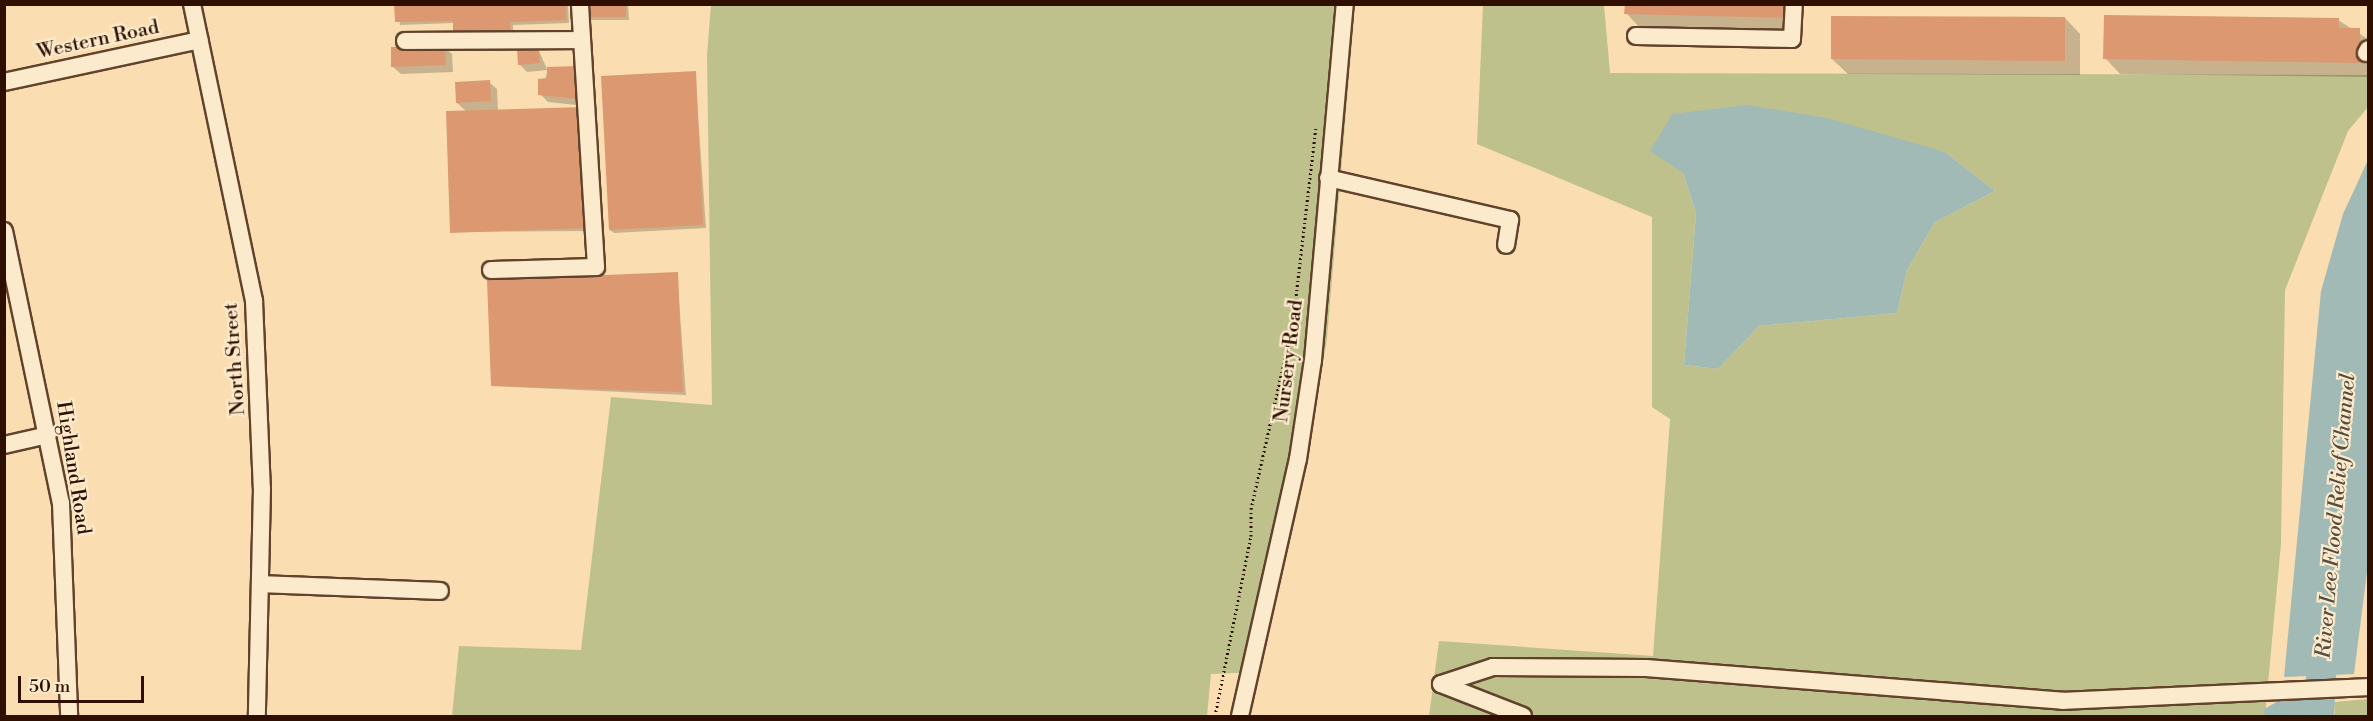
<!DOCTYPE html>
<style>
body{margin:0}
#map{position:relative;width:2373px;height:721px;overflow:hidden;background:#fadeb1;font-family:"Libre Bodoni",serif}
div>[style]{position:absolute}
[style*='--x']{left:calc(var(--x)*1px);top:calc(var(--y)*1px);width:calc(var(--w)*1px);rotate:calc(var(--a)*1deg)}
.green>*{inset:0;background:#bec18c}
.water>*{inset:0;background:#a1bab5}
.shadow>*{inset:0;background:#0003}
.river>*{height:30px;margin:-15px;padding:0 15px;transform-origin:15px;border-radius:15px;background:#a1bab5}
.building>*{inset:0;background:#dc9871}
.path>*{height:3px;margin-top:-1.5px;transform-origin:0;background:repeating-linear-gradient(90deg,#2e0f00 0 1.5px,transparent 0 4.5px)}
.roads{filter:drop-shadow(2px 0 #61432c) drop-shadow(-2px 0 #61432c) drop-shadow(0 2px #61432c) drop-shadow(0 -2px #61432c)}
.minor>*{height:16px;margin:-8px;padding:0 8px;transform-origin:8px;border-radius:8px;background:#fceacc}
span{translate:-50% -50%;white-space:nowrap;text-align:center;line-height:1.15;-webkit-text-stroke:4.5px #fceacc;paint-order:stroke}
.street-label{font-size:20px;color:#2e0f00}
.water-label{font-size:21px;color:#564b3f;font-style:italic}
.frame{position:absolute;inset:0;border:6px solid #2e0f00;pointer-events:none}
.scale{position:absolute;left:18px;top:676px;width:126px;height:27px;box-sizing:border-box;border:3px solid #2e0f00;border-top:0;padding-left:8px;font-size:18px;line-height:21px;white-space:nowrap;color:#2e0f00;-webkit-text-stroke:4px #fceacc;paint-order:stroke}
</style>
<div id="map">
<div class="green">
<div style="clip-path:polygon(711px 5px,1355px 5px,1327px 339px,1298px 507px,1259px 672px,1211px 674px,1207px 716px,452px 716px,459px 646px,581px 650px,611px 397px,712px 405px,707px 55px)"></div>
<div style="clip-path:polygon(evenodd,1483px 5px,1604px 5px,1610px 73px,2368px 75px,2368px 107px,2348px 131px,2285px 290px,2281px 544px,2265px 716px,1429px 716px,1439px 641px,1653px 656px,1670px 419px,1652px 407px,1652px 217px,1477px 144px,1483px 5px,1894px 140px,1945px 152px,1995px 191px,1935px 222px,1907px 270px,1897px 313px,1759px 326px,1718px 369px,1684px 365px,1696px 213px,1683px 173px,1894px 140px)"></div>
<div style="clip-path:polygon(2368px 699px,2368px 716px,2335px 716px,2334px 702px)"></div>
</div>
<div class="water">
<div style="clip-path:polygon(1747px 105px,1827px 118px,1945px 152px,1995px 191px,1935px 222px,1907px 270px,1897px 313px,1759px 326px,1718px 369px,1684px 365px,1696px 213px,1683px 173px,1650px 151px,1672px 114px)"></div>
<div style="clip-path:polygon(2368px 160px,2368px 564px,2354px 674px,2284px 677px,2321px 291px,2343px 214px)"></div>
<div style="clip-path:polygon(2329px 697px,2335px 716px,2265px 716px,2264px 709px,2284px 698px)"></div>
</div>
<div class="shadow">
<div style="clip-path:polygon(396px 4px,568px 4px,569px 23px,513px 25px,513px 39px,454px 23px,400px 25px)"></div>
<div style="clip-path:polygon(586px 4px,628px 4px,629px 20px,589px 20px)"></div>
<div style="clip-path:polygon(1626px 4px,1803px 4px,1802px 33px,1641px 29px,1626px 13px)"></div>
<div style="clip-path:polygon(2065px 18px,2080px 34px,2080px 75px,1848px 74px,1832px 59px)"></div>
<div style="clip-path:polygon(2338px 20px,2368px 39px,2368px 77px,2120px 74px,2105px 58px)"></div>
<div style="clip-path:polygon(444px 47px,452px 54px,453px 72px,401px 74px,393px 67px)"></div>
<div style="clip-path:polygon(538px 49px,547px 69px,577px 68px,585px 106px,548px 102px,540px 94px,548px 70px,527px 72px,519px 64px)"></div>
<div style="clip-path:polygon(695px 73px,706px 228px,614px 233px,610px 230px)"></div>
<div style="clip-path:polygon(489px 82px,497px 89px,498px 111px,589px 231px,451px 232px,467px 112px,457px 103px)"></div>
<div style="clip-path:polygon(677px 274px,686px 395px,493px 386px)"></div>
</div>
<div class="river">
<div style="--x:2319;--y:716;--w:80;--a:-87.1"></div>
</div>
<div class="building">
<div style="clip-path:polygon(394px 4px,566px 4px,566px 20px,510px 22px,511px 36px,453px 38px,453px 21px,395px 22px)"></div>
<div style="clip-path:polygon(584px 4px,626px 4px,626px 17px,584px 17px)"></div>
<div style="clip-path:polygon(1625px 4px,1787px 4px,1787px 18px,1624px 14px)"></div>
<div style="clip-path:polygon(2104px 15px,2339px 18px,2339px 28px,2360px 28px,2360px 63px,2103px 59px)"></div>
<div style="clip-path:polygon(1831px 16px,2065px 17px,2065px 61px,1831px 59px)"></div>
<div style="clip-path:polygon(445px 45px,446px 65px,391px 67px,391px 47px)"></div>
<div style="clip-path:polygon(539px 48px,540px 63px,518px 65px,517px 49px)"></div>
<div style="clip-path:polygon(577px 66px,578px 99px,538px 95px,538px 79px,547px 78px,547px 67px)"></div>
<div style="clip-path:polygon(696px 71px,703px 225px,609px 230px,601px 76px)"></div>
<div style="clip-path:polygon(490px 80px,491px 101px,456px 103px,455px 82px)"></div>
<div style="clip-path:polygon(583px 107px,587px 228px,450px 233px,446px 111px)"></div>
<div style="clip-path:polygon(678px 272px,683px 392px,491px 386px,487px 280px)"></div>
</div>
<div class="path">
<div style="--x:1215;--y:716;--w:184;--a:-78.7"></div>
<div style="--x:1251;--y:536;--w:27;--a:-90"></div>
<div style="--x:1251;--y:509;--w:192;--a:-77.3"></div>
<div style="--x:1293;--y:322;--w:197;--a:-83.3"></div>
</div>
<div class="roads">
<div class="minor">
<div style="--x:192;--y:4;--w:303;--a:78.2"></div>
<div style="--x:254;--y:301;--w:187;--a:87.6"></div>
<div style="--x:262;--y:488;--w:228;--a:91.3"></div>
<div style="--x:1636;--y:36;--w:156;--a:1.1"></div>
<div style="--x:1792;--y:39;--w:35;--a:-87"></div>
<div style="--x:405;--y:41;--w:177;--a:-0.3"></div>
<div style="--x:2366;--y:53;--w:4;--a:-63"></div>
<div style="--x:4;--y:82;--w:200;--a:-12.1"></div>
<div style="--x:1328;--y:178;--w:187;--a:13"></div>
<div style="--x:1510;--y:220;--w:25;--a:99"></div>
<div style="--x:4;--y:231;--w:278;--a:78.2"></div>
<div style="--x:61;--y:503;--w:213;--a:87.8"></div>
<div style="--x:491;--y:270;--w:105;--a:-1.6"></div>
<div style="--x:596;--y:267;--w:263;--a:-93.5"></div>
<div style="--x:4;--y:445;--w:45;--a:-12.8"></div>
<div style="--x:260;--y:584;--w:180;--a:2.2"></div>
<div style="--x:1240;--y:716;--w:263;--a:-77.3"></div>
<div style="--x:1298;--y:459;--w:100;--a:-81.4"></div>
<div style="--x:1313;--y:360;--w:357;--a:-84.9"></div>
<div style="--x:1523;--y:716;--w:88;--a:-158.7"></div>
<div style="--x:1441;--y:684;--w:55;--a:-18.1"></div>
<div style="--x:1493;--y:667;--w:153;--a:0.4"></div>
<div style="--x:1646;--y:668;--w:418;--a:4.5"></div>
<div style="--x:2063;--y:701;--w:305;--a:-2.6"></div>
</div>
</div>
<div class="street-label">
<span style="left:98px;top:40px;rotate:-12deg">Western Road</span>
<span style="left:235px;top:359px;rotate:-94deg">North Street</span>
<span style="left:1289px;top:361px;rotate:-83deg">Nursery Road</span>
<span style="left:73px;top:468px;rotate:81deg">Highland Road</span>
</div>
<div class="water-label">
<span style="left:2336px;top:516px;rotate:-85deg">River Lee Flood Relief Channel</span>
</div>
<div class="frame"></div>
<div class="scale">50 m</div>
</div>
